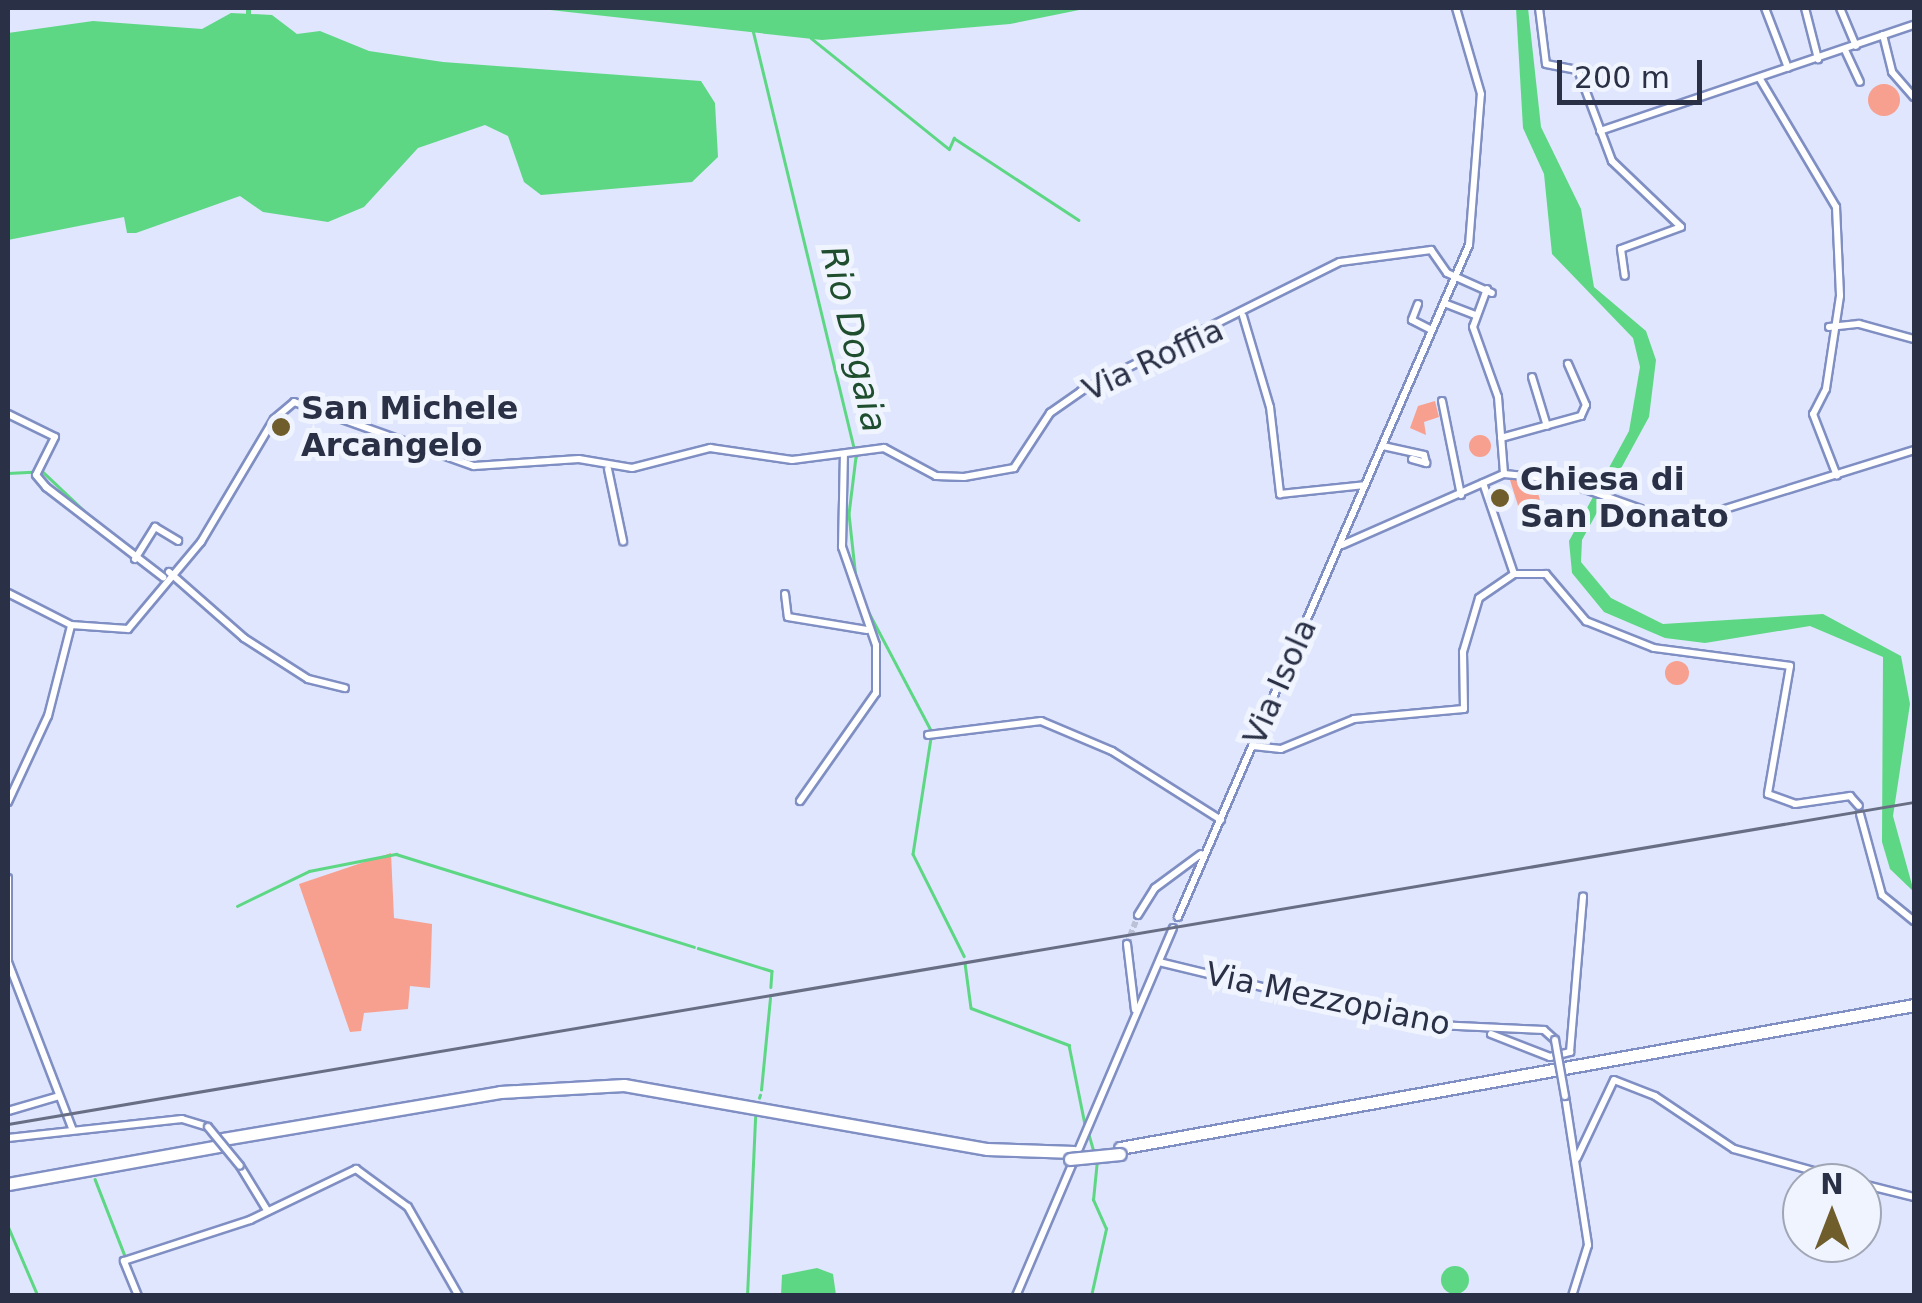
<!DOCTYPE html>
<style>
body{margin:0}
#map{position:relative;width:1922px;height:1303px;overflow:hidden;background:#dfe6fd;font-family:"DejaVu Sans",sans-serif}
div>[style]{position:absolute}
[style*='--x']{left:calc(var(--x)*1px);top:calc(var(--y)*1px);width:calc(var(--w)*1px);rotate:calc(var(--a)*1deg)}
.green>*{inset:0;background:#f7a08f}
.round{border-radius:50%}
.water>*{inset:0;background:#5dd784}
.stream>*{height:2.5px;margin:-1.25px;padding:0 1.25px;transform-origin:1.25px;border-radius:1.25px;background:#5dd784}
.canal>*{height:5px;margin:-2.5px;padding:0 2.5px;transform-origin:2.5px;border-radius:2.5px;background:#5dd784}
.minor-tunnel>*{height:6px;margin-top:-3px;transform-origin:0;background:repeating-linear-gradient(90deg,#bbc2d8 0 6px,transparent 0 9px)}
.roads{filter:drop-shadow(2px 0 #808fc3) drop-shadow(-2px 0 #808fc3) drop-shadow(0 2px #808fc3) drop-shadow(0 -2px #808fc3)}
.minor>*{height:6px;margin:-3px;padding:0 3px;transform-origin:3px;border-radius:3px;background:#fff}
.highway>*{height:11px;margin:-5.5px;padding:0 5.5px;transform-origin:5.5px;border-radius:5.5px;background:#fff}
.rail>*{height:2.5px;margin:-1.25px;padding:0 1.25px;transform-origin:1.25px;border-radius:1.25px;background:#686e84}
.bridges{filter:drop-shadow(2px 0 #808fc3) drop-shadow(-2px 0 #808fc3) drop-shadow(0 2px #808fc3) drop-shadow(0 -2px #808fc3)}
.minor-bridge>*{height:6px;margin:-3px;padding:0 3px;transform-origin:3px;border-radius:3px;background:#fff}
.highway-bridge>*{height:11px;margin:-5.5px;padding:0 5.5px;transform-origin:5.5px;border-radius:5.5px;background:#fff}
.dots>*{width:28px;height:28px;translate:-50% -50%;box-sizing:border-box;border:5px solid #f0f4ff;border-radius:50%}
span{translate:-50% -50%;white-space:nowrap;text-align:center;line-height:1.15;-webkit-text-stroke:10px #f0f4ff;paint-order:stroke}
.street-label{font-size:32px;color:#2a3045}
.poi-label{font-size:32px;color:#2a3045;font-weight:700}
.left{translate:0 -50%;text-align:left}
.water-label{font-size:35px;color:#1e4e2d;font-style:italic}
.frame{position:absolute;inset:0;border:10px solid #2a3045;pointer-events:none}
.north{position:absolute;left:1782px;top:1163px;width:100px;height:100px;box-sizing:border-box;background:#f0f4ff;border:2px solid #a1a6b5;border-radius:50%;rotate:0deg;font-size:28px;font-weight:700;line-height:40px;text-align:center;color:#2a3045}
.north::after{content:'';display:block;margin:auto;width:35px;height:45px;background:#6f5e2c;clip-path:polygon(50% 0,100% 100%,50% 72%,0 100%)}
.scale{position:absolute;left:1557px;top:60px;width:145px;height:45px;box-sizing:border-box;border:5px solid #2a3045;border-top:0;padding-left:12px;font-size:30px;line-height:35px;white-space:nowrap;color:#2a3045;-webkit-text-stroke:8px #f0f4ff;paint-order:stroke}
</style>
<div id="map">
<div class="green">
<div class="round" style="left:1868px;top:84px;width:32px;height:32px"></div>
<div style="clip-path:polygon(1435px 401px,1439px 417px,1424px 422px,1426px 435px,1410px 428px,1418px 406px)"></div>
<div class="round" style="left:1469px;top:435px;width:22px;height:22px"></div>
<div style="clip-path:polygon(1534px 479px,1541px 504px,1521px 515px,1510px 480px)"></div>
<div class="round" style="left:1665px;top:661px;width:24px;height:24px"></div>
<div style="clip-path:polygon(391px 853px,394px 918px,432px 924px,430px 988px,410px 986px,408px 1009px,364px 1013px,361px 1031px,350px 1032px,299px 884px)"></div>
</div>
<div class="water">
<div style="clip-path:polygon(532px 8px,1089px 8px,1010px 24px,822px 40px)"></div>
<div style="clip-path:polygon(1516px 8px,1528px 8px,1541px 127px,1581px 209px,1594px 287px,1646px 331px,1656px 360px,1649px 417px,1582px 540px,1581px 562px,1611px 598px,1663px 624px,1823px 614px,1901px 656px,1910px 704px,1893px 816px,1914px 892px,1890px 869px,1882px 842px,1883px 657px,1810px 626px,1705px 643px,1665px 638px,1604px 612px,1572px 573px,1569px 541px,1629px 431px,1640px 367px,1633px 338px,1552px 254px,1544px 174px,1523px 128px)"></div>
<div style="clip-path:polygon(231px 13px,272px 15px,297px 34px,320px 31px,369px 51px,443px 62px,701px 81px,715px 103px,718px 157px,692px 182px,541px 195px,524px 182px,508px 136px,485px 125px,418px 148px,364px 207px,328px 222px,263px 212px,240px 196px,136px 233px,127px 233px,124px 217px,8px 240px,8px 33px,93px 21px,202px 29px)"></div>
<div class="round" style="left:1441px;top:1266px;width:28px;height:28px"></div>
<div style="clip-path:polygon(817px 1268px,833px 1274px,836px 1295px,781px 1295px,782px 1275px)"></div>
</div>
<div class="stream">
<div style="--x:753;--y:30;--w:439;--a:76.4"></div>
<div style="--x:856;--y:457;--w:57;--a:97"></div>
<div style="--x:849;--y:514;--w:64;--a:83.8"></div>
<div style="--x:811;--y:38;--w:177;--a:38.8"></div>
<div style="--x:949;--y:149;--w:12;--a:-66"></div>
<div style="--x:954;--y:138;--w:149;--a:33.3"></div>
<div style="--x:8;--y:473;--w:34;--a:-3"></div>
<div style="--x:42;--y:471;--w:73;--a:43.3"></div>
<div style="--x:865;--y:605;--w:141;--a:62.2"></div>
<div style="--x:931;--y:738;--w:117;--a:98.8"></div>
<div style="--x:913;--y:854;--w:114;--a:63.4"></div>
<div style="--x:237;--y:906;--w:80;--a:-25.9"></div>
<div style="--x:309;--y:871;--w:89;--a:-11.1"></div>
<div style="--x:396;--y:854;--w:312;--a:17.3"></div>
<div style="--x:698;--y:948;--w:77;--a:17.3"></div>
<div style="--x:772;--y:971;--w:16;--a:94"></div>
<div style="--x:965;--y:963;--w:45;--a:82.4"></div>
<div style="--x:971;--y:1008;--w:105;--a:20.7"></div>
<div style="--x:1069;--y:1045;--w:81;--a:78.6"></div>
<div style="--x:761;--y:1090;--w:92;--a:-84.4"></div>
<div style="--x:759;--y:1098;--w:3;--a:-72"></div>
<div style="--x:1088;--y:1131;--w:22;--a:74"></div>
<div style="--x:95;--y:1179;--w:83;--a:68.7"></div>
<div style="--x:8;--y:1226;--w:76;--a:66.8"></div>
<div style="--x:747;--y:1296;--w:179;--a:-87.4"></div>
<div style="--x:1091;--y:1296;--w:69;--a:-77.4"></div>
<div style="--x:1106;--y:1229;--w:32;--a:-114"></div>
<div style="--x:1093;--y:1200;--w:40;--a:-84.3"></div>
</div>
<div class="canal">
<div style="--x:248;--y:14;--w:6;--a:-90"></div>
</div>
<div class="minor-tunnel">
<div style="--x:1127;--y:944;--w:31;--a:-69"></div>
</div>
<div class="roads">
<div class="minor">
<div style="--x:1539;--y:8;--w:56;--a:82.9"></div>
<div style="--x:1546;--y:64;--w:33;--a:11"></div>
<div style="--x:1578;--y:70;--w:97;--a:69.5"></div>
<div style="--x:1612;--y:161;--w:95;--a:43.7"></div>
<div style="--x:1681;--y:227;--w:64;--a:159.9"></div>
<div style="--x:1621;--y:249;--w:27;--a:82"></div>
<div style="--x:1765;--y:8;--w:64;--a:69"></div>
<div style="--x:1805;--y:8;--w:53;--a:75.7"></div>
<div style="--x:1840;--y:8;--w:41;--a:67.2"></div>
<div style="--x:1883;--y:35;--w:38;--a:76"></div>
<div style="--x:1892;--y:72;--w:33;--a:49"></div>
<div style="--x:1845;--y:50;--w:35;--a:65"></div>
<div style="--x:1760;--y:79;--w:149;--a:59.3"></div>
<div style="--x:1836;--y:207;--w:89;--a:87.4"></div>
<div style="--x:1840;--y:296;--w:94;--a:98.6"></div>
<div style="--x:1826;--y:389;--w:28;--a:117"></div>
<div style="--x:1813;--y:414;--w:66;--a:68.8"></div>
<div style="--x:1600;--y:131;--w:331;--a:-18.7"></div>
<div style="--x:1487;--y:289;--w:40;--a:110.2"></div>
<div style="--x:1473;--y:327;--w:74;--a:70.3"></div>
<div style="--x:1498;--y:397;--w:77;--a:85.5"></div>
<div style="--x:1444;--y:303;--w:33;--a:21"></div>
<div style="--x:1418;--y:304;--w:17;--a:111"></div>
<div style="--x:1412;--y:320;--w:22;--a:27"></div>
<div style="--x:1243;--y:316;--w:95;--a:73.5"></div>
<div style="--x:1270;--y:407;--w:88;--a:83.4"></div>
<div style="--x:1280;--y:494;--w:85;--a:-6"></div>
<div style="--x:1829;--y:327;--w:30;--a:-6"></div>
<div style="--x:1859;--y:324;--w:57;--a:15.3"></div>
<div style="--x:1532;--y:377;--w:51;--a:73"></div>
<div style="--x:1442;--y:401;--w:96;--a:78.6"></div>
<div style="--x:8;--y:414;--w:52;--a:26.1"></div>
<div style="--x:55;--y:437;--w:42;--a:116.6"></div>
<div style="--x:36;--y:475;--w:16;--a:50"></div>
<div style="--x:46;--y:487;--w:148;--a:37.6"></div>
<div style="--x:1501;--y:438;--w:83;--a:-15.4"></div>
<div style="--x:1581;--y:416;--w:12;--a:-66"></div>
<div style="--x:1586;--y:405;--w:45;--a:-113.7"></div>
<div style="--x:1383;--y:446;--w:42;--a:12.4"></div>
<div style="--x:1412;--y:459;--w:15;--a:16"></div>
<div style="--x:1426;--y:463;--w:8;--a:-104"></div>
<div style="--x:608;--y:469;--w:74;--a:78.2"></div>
<div style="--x:1342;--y:545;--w:177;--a:-23.7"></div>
<div style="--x:1504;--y:474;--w:53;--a:5.4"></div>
<div style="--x:1557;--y:479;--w:131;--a:19.7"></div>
<div style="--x:1680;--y:523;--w:245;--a:-17.3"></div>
<div style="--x:135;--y:559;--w:38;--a:-58"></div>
<div style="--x:155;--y:527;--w:27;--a:31"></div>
<div style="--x:169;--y:572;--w:100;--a:41.3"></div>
<div style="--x:244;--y:638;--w:76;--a:32.6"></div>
<div style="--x:308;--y:679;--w:38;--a:14"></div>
<div style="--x:1514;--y:574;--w:32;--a:0"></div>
<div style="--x:1546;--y:574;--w:62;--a:49.6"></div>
<div style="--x:1586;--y:621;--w:73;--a:21.7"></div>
<div style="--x:1654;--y:648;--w:137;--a:7.5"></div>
<div style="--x:1790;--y:666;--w:130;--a:99.8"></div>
<div style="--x:1768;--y:794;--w:29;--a:20"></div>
<div style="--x:1795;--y:804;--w:56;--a:-8.3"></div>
<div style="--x:1850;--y:796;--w:13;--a:48"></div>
<div style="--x:8;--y:593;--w:71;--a:26.9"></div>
<div style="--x:71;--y:625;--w:57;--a:4"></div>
<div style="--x:128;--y:629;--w:114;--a:-50"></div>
<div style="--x:201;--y:542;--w:143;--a:-59.3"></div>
<div style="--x:274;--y:419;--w:26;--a:-40"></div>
<div style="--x:294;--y:402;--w:191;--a:19.6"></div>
<div style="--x:474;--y:466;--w:105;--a:-3.8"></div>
<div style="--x:579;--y:459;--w:54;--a:9.6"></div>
<div style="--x:632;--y:468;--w:81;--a:-14.4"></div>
<div style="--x:710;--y:448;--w:83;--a:8.3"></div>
<div style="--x:792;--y:460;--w:93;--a:-7.4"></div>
<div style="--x:884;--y:448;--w:59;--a:28.3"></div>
<div style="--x:936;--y:476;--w:28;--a:2"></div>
<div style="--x:964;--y:477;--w:51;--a:-10.2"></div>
<div style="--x:1014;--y:468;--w:66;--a:-56.8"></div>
<div style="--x:1050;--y:413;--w:38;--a:-35"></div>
<div style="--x:1081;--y:391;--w:289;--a:-26.5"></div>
<div style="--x:1340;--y:262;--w:92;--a:-7.5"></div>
<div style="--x:1431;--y:250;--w:28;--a:55"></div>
<div style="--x:1447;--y:273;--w:49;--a:24"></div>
<div style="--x:785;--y:594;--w:23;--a:83"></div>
<div style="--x:788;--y:617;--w:80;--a:9.3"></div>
<div style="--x:928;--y:735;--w:114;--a:-7.1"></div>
<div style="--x:1041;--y:721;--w:77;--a:22.9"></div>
<div style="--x:1112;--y:751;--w:129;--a:32.3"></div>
<div style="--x:1253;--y:746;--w:28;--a:6"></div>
<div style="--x:1281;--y:749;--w:79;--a:-22.3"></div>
<div style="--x:1354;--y:719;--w:110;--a:-5.2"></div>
<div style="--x:1464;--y:709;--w:57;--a:-91"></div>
<div style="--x:1463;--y:652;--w:56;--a:-73.5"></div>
<div style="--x:1479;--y:598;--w:42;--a:-34.4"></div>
<div style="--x:1514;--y:574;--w:96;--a:-108.8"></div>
<div style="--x:800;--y:801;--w:132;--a:-54.9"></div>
<div style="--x:876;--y:693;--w:48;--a:-90"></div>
<div style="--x:876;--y:645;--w:104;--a:-109.1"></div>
<div style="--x:842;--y:547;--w:93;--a:-88.8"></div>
<div style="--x:8;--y:802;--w:95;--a:-65.1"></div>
<div style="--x:48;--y:716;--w:93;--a:-75.7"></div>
<div style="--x:1860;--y:814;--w:84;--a:74.8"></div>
<div style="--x:1882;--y:895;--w:41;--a:39.1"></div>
<div style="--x:8;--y:878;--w:84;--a:90"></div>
<div style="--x:8;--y:962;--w:178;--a:68.9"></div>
<div style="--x:1138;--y:915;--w:32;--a:-58"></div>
<div style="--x:1155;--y:888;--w:57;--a:-36.5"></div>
<div style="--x:1178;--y:917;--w:732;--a:-66.59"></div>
<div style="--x:1469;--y:245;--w:151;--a:-85.5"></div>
<div style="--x:1481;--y:94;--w:90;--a:-106.2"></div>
<div style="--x:1127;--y:944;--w:66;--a:83.1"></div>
<div style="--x:1159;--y:962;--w:263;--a:13.6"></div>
<div style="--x:1415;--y:1024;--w:129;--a:2.7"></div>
<div style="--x:1544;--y:1030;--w:15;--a:42"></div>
<div style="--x:1491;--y:1034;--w:63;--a:21.3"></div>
<div style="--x:1550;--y:1057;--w:21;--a:-14"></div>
<div style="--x:1570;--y:1052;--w:156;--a:-85.2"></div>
<div style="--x:1565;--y:1096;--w:151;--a:81.2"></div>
<div style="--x:1588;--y:1245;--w:53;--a:107.4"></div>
<div style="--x:8;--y:1111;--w:53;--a:-16.4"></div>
<div style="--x:8;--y:1138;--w:175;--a:-6.2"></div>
<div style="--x:182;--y:1119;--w:27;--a:17"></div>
<div style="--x:1577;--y:1158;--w:86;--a:-64.6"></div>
<div style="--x:1614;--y:1080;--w:44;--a:21.3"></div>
<div style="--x:1655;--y:1096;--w:95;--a:33.9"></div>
<div style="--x:1734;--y:1149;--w:128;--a:15.5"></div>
<div style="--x:240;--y:1166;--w:52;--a:58.5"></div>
<div style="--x:1862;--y:1184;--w:54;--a:14"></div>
<div style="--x:138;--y:1296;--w:38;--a:-112"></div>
<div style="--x:124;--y:1261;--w:133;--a:-18"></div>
<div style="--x:250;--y:1220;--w:118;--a:-25.7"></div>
<div style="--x:356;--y:1169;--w:64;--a:36.2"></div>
<div style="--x:408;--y:1207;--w:103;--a:60.2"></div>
<div style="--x:1016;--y:1296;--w:400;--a:-66.9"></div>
</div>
<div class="highway">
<div style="--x:223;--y:1139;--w:281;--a:-9.6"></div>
<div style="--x:500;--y:1092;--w:124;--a:-3.2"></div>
<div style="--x:624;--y:1085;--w:369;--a:10"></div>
<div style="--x:987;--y:1149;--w:87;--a:2"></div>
<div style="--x:1120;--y:1148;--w:807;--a:-10.21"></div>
<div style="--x:8;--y:1184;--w:215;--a:-10.2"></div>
</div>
</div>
<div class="rail">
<div style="--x:8;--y:1124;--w:1933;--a:-9.59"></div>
</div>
<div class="bridges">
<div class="minor-bridge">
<div style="--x:1555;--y:1040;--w:57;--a:79.9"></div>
<div style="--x:208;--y:1127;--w:50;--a:50.6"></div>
</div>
<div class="highway-bridge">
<div style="--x:1070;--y:1159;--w:50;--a:-5.7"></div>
</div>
</div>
<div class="dots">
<div style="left:281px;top:427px;background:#6f5e2c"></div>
<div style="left:1500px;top:498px;background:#6f5e2c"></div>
</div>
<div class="street-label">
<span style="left:1153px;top:360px;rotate:-25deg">Via Roffia</span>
<span style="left:1280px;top:682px;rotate:-66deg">Via Isola</span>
<span style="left:1328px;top:999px;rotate:12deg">Via Mezzopiano</span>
</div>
<div class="poi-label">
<span class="left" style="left:301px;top:427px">San Michele<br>Arcangelo</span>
<span class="left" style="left:1520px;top:498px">Chiesa di<br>San Donato</span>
</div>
<div class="water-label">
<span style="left:854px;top:339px;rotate:77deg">Rio Dogaia</span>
</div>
<div class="frame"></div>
<div class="north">N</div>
<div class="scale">200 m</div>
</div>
